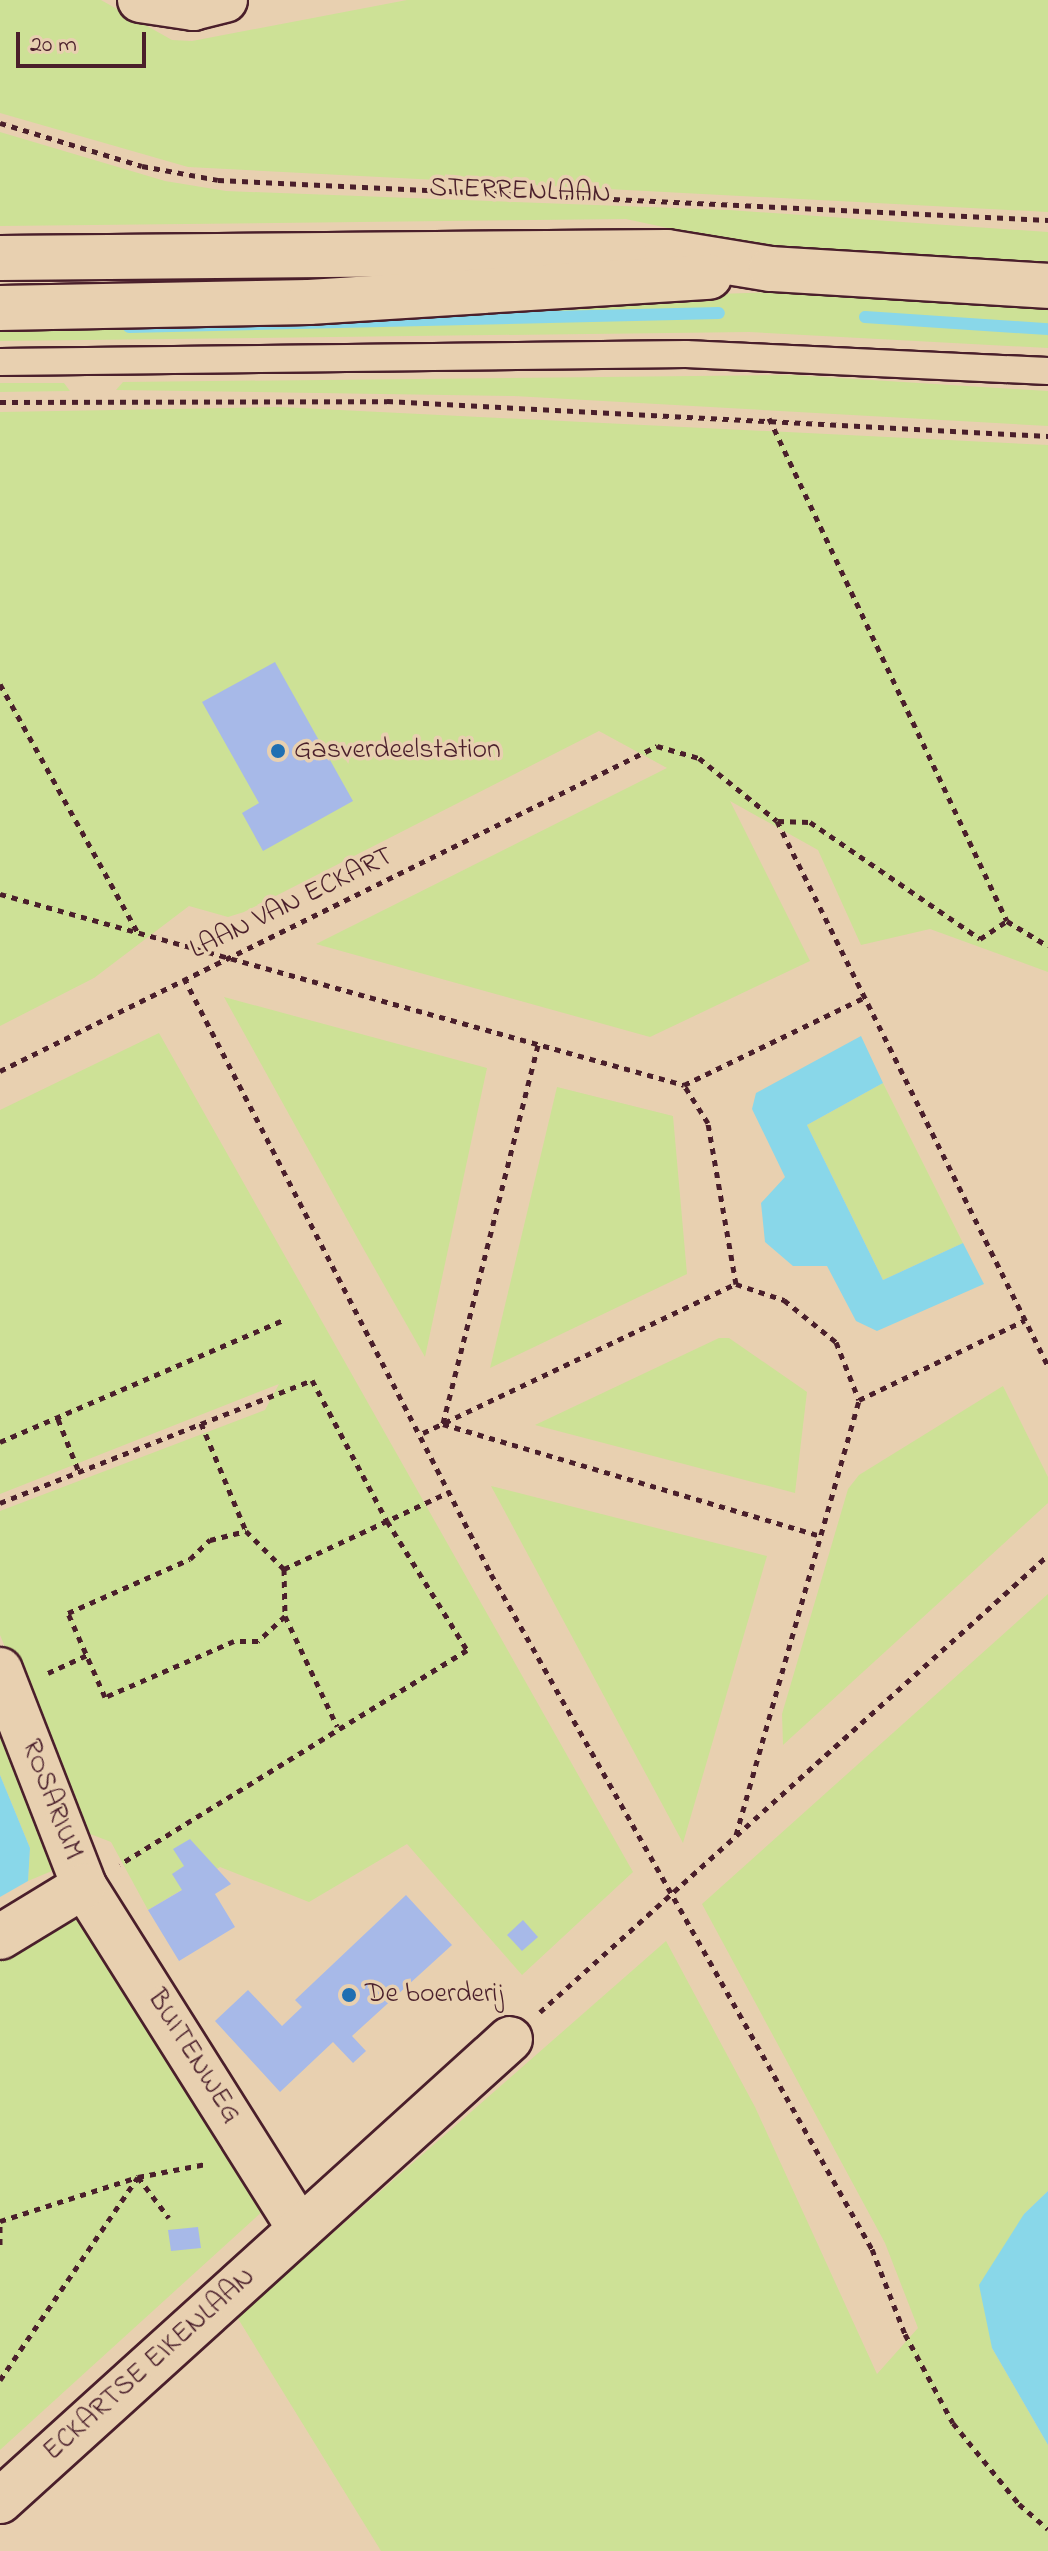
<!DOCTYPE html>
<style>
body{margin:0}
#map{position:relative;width:1048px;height:2551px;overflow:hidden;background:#e8d0b0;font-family:"Indie Flower",sans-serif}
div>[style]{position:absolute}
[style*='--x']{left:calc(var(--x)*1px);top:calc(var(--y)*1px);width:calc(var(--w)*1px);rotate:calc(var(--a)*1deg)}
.green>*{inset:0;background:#cde196}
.water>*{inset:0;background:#89d7e9}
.stream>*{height:12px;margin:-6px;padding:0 6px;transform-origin:6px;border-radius:6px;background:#89d7e9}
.building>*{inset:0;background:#a7b9e8}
.path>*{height:5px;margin-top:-2.5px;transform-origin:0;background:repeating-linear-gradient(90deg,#4a1f2b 0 6px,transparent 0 12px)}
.roads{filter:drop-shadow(2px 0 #4a1f2b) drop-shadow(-2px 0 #4a1f2b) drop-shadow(0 2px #4a1f2b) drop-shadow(0 -2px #4a1f2b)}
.lane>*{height:26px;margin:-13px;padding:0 13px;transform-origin:13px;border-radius:13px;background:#e8d0b0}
.street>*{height:44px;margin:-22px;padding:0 22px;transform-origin:22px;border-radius:22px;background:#e8d0b0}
.secondary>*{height:44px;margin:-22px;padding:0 22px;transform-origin:22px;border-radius:22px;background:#e8d0b0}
.dots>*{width:22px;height:22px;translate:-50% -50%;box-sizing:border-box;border:4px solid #e8d0b0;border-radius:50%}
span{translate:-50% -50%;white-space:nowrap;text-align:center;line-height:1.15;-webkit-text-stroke:7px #e8d0b0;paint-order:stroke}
.street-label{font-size:28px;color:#4a1f2b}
.poi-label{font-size:28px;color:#4a1f2b}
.left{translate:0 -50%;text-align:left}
.scale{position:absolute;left:16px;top:32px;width:130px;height:36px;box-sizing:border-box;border:4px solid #4a1f2b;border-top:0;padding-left:10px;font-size:24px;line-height:28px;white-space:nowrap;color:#4a1f2b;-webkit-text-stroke:6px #e8d0b0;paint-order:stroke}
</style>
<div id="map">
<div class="green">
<div style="clip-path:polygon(0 0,101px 0,172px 40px,192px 41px,407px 0,1048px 0,1048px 212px,188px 167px,0 113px)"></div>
<div style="clip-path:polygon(0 132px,165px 181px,226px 191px,729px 210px,1048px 232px,1048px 264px,742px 244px,626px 219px,0 226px)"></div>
<div style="clip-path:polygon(780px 292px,1048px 308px,1048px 348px,749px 332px,0 341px,0 317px)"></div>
<div style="clip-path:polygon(792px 375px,1048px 391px,1048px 426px,514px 396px,116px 390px,123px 382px)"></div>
<div style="clip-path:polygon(0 383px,64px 383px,70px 391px,0 392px)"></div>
<div style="clip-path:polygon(280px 407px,1048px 445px,1048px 972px,930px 929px,861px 945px,818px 850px,730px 801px,810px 961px,650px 1037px,316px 944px,667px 768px,599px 731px,244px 912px,228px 917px,189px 906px,94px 978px,0 1026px,0 412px)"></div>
<div style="clip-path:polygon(224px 997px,487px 1068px,425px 1357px,363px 1248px)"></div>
<div style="clip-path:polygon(159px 1033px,633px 1872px,522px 1975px,407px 1844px,309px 1902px,220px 1867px,148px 1910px,111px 1842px,80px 1830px,0 1635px,0 1511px,265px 1410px,279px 1384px,0 1494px,0 1110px)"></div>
<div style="clip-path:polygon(883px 1083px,963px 1243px,883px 1280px,807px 1125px)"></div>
<div style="clip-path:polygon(557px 1087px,673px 1116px,687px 1274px,490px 1368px)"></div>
<div style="clip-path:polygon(719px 1338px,729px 1338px,807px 1392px,795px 1493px,535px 1425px)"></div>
<div style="clip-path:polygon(1003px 1386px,1048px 1477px,1048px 1503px,783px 1745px,782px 1714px,848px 1489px,859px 1475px)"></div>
<div style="clip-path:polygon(491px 1486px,767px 1556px,683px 1843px)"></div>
<div style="clip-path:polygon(1048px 1594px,1048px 2191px,1024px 2214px,992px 2348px,1048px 2445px,1048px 2551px,381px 2551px,237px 2317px,666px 1941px,755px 2107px,877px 2374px,918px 2328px,885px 2243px,702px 1904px)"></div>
<div style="clip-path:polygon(0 1712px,59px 1868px,28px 1881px,30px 1848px,0 1775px)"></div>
<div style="clip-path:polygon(69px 1911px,89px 1914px,265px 2209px,0 2450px,0 1952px)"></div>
</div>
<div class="water">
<div style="clip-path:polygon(861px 1036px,883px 1083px,807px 1125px,883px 1280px,963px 1243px,984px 1284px,877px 1331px,856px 1321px,827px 1266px,793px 1266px,765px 1242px,761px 1203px,785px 1177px,752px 1109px,756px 1093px)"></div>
<div style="clip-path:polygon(0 1775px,30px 1848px,28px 1881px,0 1897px)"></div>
<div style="clip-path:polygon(1048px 2191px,1048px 2445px,992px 2348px,979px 2285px,1024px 2214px)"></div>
</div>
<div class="stream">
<div style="--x:865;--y:317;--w:183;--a:3.8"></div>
<div style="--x:129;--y:327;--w:590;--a:-1.36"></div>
</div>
<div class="building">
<div style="clip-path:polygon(275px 662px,353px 801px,263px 851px,242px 813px,259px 803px,202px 702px)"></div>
<div style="clip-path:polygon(190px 1839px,231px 1884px,215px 1894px,235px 1927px,179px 1961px,148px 1910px,182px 1890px,172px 1874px,184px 1866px,173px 1849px)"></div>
<div style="clip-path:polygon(406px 1895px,452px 1945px,352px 2036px,366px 2051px,353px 2063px,333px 2042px,280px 2092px,215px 2021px,248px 1990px,282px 2026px,302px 2007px,295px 2000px)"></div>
<div style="clip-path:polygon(523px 1920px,538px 1937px,522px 1951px,507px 1935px)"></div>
<div style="clip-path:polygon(198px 2227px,201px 2248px,171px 2251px,168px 2230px)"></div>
</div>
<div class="path">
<div style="--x:0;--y:123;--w:148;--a:16.8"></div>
<div style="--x:142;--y:166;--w:77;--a:10.4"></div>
<div style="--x:218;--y:180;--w:831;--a:2.76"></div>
<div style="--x:0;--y:402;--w:387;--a:-0.1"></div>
<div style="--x:387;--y:401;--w:662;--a:3.03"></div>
<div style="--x:769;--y:418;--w:556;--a:64.68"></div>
<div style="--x:1007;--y:921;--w:48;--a:31.4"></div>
<div style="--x:0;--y:684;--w:285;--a:61"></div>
<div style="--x:778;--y:821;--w:32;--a:2"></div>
<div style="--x:810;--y:822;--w:206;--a:34.5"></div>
<div style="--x:980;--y:939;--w:32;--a:-34"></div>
<div style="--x:0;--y:894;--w:710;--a:15.6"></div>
<div style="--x:684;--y:1085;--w:201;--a:-25.9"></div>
<div style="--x:184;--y:978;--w:670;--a:62.75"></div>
<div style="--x:491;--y:1574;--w:775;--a:60.56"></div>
<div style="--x:872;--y:2249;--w:91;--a:68.8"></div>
<div style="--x:905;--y:2334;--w:101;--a:61.7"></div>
<div style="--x:953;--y:2423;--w:104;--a:50.8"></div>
<div style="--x:1019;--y:2504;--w:38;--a:41"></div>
<div style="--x:538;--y:1045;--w:391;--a:104.1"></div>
<div style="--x:443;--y:1424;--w:391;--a:16.5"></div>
<div style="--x:0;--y:1071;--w:733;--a:-26.32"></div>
<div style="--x:657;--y:746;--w:44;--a:15.9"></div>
<div style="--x:699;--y:758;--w:100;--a:38.9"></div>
<div style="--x:777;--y:821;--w:609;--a:63.56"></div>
<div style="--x:736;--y:1284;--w:51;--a:18.4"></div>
<div style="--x:784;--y:1300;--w:67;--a:38.9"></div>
<div style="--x:836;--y:1342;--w:62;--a:68.4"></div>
<div style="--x:58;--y:1419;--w:57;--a:68.4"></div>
<div style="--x:201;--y:1423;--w:117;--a:67.4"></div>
<div style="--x:423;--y:1433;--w:347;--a:-25.5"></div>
<div style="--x:736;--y:1284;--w:163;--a:-99.9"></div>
<div style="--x:708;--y:1123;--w:45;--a:-122.3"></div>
<div style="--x:0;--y:1442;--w:310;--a:-23.3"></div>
<div style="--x:0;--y:1503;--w:335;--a:-21.5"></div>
<div style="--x:312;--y:1380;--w:160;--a:62"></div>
<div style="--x:387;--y:1521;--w:152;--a:58.2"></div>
<div style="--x:467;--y:1650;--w:408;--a:148.3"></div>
<div style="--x:246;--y:1531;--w:54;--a:45"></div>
<div style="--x:284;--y:1569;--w:47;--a:88.8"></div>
<div style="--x:285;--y:1616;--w:37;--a:137"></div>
<div style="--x:258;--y:1641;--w:24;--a:180"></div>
<div style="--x:234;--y:1641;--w:141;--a:156.5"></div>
<div style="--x:105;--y:1697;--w:92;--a:-113.8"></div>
<div style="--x:68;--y:1613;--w:133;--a:-23.9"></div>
<div style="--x:190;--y:1559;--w:28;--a:-44"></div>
<div style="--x:210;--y:1540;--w:37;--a:-14"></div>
<div style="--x:284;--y:1569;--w:182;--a:-25"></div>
<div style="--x:285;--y:1616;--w:122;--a:64.7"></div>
<div style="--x:48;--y:1673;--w:43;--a:-24.8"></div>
<div style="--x:736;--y:1835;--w:452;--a:-74.2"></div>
<div style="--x:859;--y:1400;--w:184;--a:-25.7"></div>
<div style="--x:540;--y:2012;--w:683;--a:-41.97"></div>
<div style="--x:0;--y:2221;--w:145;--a:-17.7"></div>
<div style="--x:138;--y:2177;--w:69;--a:-10.8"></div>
<div style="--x:0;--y:2226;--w:20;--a:90"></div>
<div style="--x:0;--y:2380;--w:245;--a:-55.8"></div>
<div style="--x:138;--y:2177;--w:51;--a:52.9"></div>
</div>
<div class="roads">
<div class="lane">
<div style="--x:0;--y:362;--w:686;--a:-0.67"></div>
<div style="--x:686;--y:354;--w:362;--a:2.7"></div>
</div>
<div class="street">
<div style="--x:0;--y:1670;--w:232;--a:68.7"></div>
<div style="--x:84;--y:1886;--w:405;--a:57.8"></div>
<div style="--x:0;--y:1937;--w:98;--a:-31.3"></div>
<div style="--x:0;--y:2501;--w:688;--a:-42.17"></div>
</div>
<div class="secondary">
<div style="--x:140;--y:0;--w:54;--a:8.6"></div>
<div style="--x:193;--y:8;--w:33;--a:-14"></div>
<div style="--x:0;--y:258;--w:667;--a:-0.52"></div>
<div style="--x:667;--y:252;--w:105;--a:9.3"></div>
<div style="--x:771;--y:269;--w:278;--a:3.5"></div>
<div style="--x:0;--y:308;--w:309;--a:-1.1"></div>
<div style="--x:309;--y:302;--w:401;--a:-3.6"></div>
</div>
</div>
<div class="dots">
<div style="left:278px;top:751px;background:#1f6fb2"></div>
<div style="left:349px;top:1995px;background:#1f6fb2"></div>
</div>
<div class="street-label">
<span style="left:520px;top:192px;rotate:2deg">STERRENLAAN</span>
<span style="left:292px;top:904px;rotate:-26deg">LAAN VAN ECKART</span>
<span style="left:51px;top:1800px;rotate:69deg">ROSARIUM</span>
<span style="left:193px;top:2057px;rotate:58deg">BUITENWEG</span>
<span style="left:150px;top:2365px;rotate:-42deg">ECKARTSE EIKENLAAN</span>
</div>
<div class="poi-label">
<span class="left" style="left:294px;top:751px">Gasverdeelstation</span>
<span class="left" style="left:365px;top:1995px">De boerderij</span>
</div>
<div class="scale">20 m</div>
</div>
